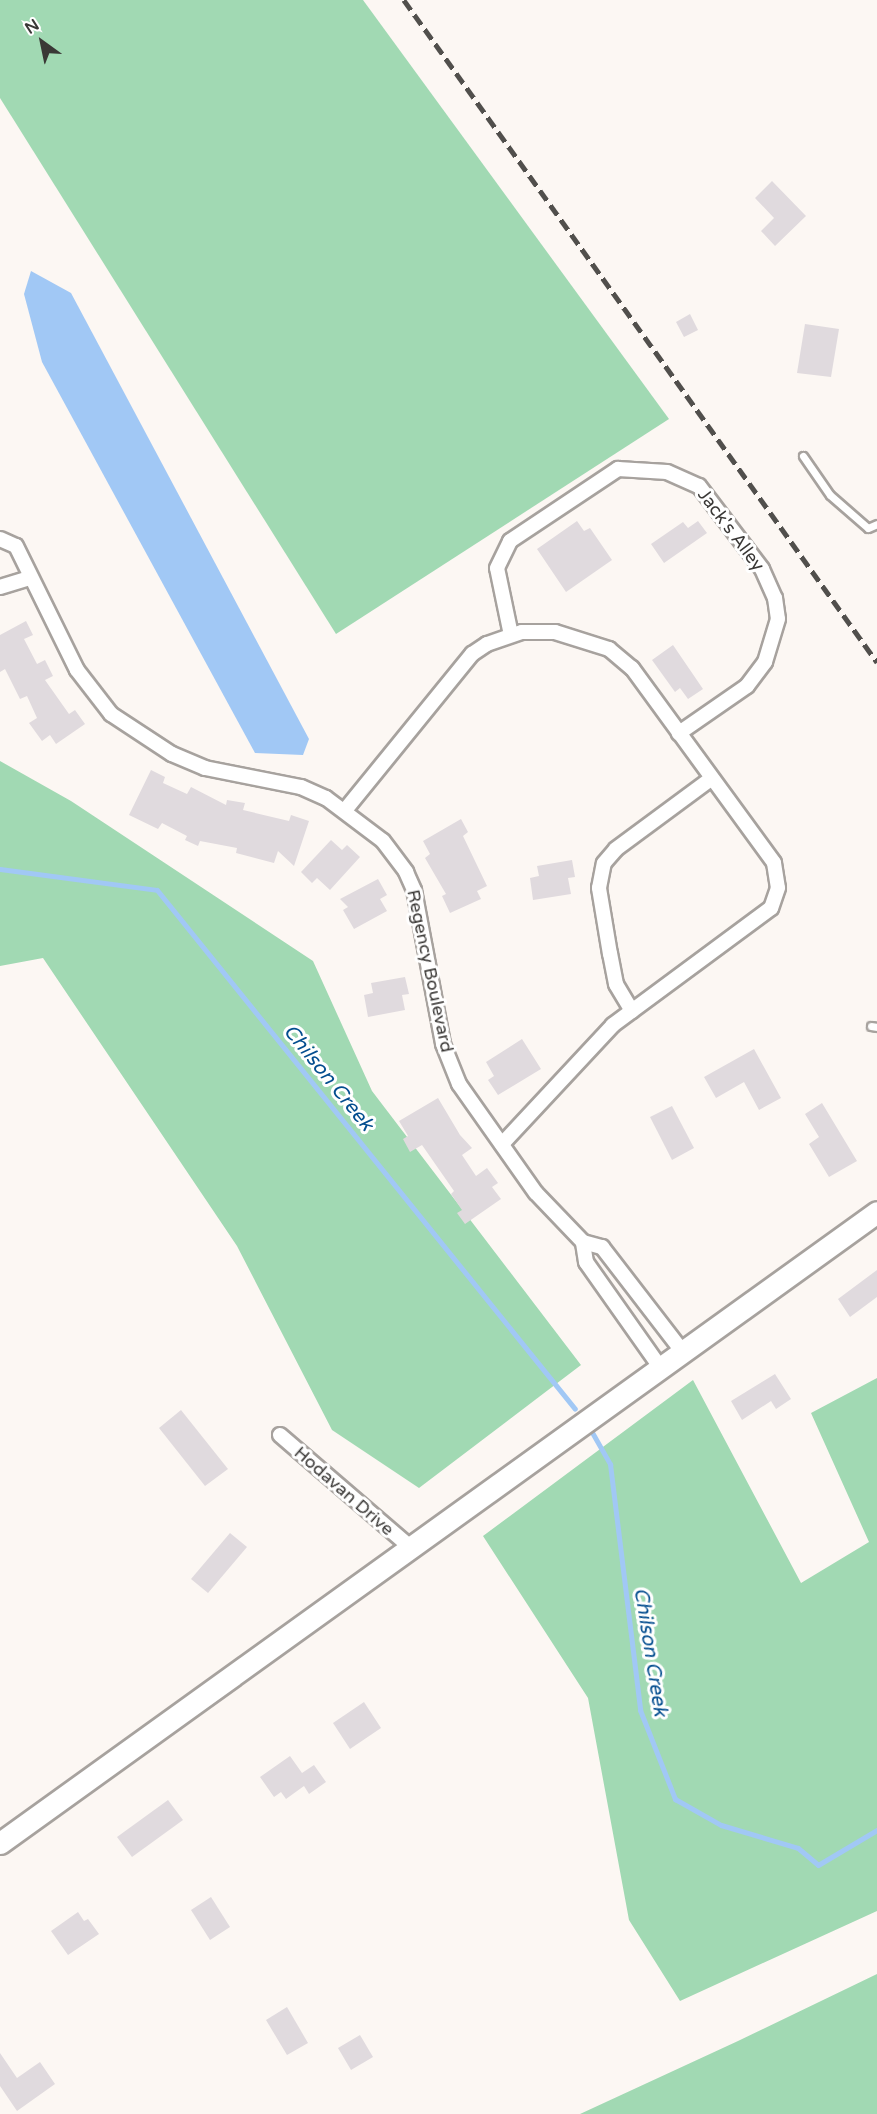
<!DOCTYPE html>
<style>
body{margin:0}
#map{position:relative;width:877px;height:2114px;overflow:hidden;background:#fcf7f3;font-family:"Varela Round",sans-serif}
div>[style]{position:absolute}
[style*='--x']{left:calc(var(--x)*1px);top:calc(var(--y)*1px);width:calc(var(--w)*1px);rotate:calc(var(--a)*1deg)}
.green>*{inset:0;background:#a1d9b3}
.water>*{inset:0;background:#a1c8f5}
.stream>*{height:5px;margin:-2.5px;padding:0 2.5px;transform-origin:2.5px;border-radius:2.5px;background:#a1c8f5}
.building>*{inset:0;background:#e0dade}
.roads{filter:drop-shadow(2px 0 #a7a29e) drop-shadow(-2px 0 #a7a29e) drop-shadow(0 2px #a7a29e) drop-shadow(0 -2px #a7a29e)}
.lane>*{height:7px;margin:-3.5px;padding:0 3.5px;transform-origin:3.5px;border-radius:3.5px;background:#fff}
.street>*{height:14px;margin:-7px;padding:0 7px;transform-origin:7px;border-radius:7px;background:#fff}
.primary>*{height:21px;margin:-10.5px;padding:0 10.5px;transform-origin:10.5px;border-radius:10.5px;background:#fff}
.rail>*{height:4.5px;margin-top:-2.25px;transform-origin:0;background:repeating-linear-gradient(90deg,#514f4c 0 12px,transparent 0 18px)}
span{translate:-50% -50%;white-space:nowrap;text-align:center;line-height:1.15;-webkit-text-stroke:6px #fff;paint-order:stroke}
.street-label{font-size:18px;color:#3a3836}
.water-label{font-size:20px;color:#044e8f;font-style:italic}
.north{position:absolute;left:12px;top:12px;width:60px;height:60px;-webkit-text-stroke:4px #fff;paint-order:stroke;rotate:327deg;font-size:16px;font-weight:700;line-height:24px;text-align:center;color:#3a3836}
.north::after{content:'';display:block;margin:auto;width:21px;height:27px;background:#3a3836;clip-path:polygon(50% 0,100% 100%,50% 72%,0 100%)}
</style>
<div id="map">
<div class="green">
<div style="clip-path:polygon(0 0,363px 0,669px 419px,336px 634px,0 98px)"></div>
<div style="clip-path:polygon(0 761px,71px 801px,313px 961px,372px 1091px,581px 1365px,419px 1488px,332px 1430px,237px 1246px,43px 958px,0 966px)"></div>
<div style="clip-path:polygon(877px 1378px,877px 1911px,680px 2001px,629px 1920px,588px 1698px,483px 1536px,693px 1380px,801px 1583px,869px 1542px,811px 1413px)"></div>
<div style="clip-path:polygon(877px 1974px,877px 2114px,580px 2114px,738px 2041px)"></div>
</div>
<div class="water">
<div style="clip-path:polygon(31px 271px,71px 293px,309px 739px,303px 755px,255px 753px,42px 362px,24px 294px)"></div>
</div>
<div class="stream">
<div style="--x:0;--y:869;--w:158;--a:7.6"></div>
<div style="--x:157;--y:890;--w:666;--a:51.15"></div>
<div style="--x:589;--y:1427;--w:43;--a:60.4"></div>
<div style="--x:610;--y:1464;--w:248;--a:83"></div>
<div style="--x:640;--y:1710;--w:96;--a:68.5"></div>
<div style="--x:675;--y:1799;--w:53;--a:29.5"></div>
<div style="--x:721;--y:1825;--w:80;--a:16.6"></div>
<div style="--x:798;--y:1848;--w:26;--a:40"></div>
<div style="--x:818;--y:1865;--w:69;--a:-30.7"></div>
</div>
<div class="building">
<div style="clip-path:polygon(772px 181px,806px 216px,775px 246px,761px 231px,774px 218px,755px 198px)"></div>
<div style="clip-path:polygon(690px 314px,698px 330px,684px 337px,676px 322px)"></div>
<div style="clip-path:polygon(805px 324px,839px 329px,831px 377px,797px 373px)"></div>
<div style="clip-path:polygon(577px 521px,584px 531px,590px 528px,612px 560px,566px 592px,537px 549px)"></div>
<div style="clip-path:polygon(698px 521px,707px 533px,664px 563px,651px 544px,683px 522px,688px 528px)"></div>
<div style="clip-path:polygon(26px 621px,33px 635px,24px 639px,37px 664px,45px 660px,53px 676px,45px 680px,69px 714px,75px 710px,85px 724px,56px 744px,50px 735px,42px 741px,29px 723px,37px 718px,27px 696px,20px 699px,5px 669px,0 672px,0 635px)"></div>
<div style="clip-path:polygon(673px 645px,703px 689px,688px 699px,680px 688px,675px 692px,652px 660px)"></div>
<div style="clip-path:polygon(151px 770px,165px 777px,163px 783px,187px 794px,191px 787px,226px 805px,227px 800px,245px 803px,243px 810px,289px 821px,291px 815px,309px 821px,294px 866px,278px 851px,274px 863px,236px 853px,237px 848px,200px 841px,198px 846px,185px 840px,187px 836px,162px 823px,158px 829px,129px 815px)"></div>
<div style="clip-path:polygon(461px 819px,468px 832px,463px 836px,487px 886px,477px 891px,481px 899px,450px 913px,442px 896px,446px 894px,425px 858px,430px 854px,423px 841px)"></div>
<div style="clip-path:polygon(331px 840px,342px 850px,347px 845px,360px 857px,330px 890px,317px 878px,312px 883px,301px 872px)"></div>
<div style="clip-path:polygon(572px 860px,575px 877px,568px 878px,571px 894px,533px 900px,530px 878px,539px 876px,537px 866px)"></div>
<div style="clip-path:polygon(378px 879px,387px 895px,380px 899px,387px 911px,354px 929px,343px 910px,348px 907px,340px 899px)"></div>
<div style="clip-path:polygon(405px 977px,409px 994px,402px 995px,405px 1010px,368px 1017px,364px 995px,373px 993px,371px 983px)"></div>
<div style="clip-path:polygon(522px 1039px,541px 1069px,498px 1095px,488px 1080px,494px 1076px,486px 1062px)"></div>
<div style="clip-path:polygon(754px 1049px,781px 1098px,759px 1110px,744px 1082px,716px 1098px,704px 1077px)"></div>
<div style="clip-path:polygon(438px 1098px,460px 1135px,472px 1148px,462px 1155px,476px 1176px,487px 1168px,498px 1183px,492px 1187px,501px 1199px,465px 1224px,457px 1213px,462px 1210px,451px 1194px,454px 1191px,422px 1145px,410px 1152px,403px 1139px,408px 1136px,399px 1121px)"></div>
<div style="clip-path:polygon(822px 1103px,857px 1161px,829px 1177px,809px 1144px,819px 1137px,805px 1114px)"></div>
<div style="clip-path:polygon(672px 1106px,694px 1148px,672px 1160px,650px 1117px)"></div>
<div style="clip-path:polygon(877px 1270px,877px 1297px,850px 1317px,838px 1299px)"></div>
<div style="clip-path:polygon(775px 1374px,791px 1399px,776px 1409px,771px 1401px,742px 1420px,731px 1401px)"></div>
<div style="clip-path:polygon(181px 1410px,228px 1469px,205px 1486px,159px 1428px)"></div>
<div style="clip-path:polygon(230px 1533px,247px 1547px,208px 1593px,191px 1579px)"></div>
<div style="clip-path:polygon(364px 1702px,381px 1728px,350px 1749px,333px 1723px)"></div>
<div style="clip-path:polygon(290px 1756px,302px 1773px,314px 1765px,326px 1782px,309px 1794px,304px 1786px,286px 1799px,281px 1792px,274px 1797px,260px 1777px)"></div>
<div style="clip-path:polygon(168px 1800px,183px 1820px,132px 1857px,117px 1837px)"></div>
<div style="clip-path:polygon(211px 1897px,230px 1927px,210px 1940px,191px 1910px)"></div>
<div style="clip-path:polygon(78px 1912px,84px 1921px,88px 1919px,99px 1934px,68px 1955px,51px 1931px)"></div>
<div style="clip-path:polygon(287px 2007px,308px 2043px,287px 2055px,266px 2020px)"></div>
<div style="clip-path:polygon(360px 2035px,373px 2057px,351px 2070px,338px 2048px)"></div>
<div style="clip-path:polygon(0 2053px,17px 2078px,40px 2062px,55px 2084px,17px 2111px,0 2086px)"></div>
</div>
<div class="roads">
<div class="lane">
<div style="--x:803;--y:456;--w:47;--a:55.3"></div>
<div style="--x:830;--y:495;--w:50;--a:41"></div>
<div style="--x:868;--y:528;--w:10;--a:-24"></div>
<div style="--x:871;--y:1026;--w:6;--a:9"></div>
</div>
<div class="street">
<div style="--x:0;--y:539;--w:17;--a:24"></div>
<div style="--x:16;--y:546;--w:138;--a:63.8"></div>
<div style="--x:77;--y:670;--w:56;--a:52.3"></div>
<div style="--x:111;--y:714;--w:73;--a:33.3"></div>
<div style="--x:172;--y:754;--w:36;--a:23"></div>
<div style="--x:205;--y:768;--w:98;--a:11.2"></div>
<div style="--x:301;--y:787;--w:27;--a:24"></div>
<div style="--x:326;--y:798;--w:71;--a:37"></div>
<div style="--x:383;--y:841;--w:39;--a:53"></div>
<div style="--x:406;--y:872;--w:20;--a:66"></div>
<div style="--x:414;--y:890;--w:157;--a:79.3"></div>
<div style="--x:443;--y:1044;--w:43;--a:68.2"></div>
<div style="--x:459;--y:1084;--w:133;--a:54.8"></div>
<div style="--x:536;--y:1193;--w:68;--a:46.2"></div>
<div style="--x:0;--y:587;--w:30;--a:-17"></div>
<div style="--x:511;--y:635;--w:68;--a:-101.8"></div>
<div style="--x:497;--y:568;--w:30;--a:-64"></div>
<div style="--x:510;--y:541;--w:130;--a:-33.7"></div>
<div style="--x:618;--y:469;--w:49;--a:3.5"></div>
<div style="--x:667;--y:472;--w:35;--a:24"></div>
<div style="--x:699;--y:486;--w:104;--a:52.8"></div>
<div style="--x:762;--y:569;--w:32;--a:66"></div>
<div style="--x:775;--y:598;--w:21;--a:82"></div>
<div style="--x:778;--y:619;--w:45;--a:106.8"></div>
<div style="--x:765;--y:662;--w:30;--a:127"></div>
<div style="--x:747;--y:686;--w:83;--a:145.3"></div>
<div style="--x:346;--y:809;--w:200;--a:-50.9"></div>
<div style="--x:472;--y:654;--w:18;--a:-34"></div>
<div style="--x:487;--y:644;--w:37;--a:-19"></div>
<div style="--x:522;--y:632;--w:33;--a:0"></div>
<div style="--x:555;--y:632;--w:57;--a:17.5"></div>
<div style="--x:609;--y:649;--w:30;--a:40"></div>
<div style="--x:632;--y:668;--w:241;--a:53.9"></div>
<div style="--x:774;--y:863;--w:25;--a:81"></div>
<div style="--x:778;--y:888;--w:21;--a:109"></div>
<div style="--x:771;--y:908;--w:197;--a:143.5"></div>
<div style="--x:613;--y:1025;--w:163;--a:133"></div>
<div style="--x:632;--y:1011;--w:31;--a:-121"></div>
<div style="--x:616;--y:984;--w:31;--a:-101"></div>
<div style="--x:610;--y:954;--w:67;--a:-99.5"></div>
<div style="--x:599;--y:888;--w:25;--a:-79"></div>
<div style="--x:604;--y:863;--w:18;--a:-49"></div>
<div style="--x:616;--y:849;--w:119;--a:-36.5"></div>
<div style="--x:660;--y:1367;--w:128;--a:-125.2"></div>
<div style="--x:586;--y:1262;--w:20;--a:-99"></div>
<div style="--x:583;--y:1242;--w:20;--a:15"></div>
<div style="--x:602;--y:1247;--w:133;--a:52.4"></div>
<div style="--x:280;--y:1435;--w:170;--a:40.7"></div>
</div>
<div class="primary">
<div style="--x:0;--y:1843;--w:1080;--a:-35.73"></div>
</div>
</div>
<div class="rail">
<div style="--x:404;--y:0;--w:814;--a:54.45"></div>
</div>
<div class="street-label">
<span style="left:731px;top:530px;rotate:53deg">Jack's Alley</span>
<span style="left:430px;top:971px;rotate:78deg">Regency Boulevard</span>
<span style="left:344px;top:1491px;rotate:41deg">Hodavan Drive</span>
</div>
<div class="water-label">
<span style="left:328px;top:1078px;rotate:51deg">Chilson Creek</span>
<span style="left:650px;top:1652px;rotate:81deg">Chilson Creek</span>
</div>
<div class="north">N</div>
</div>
